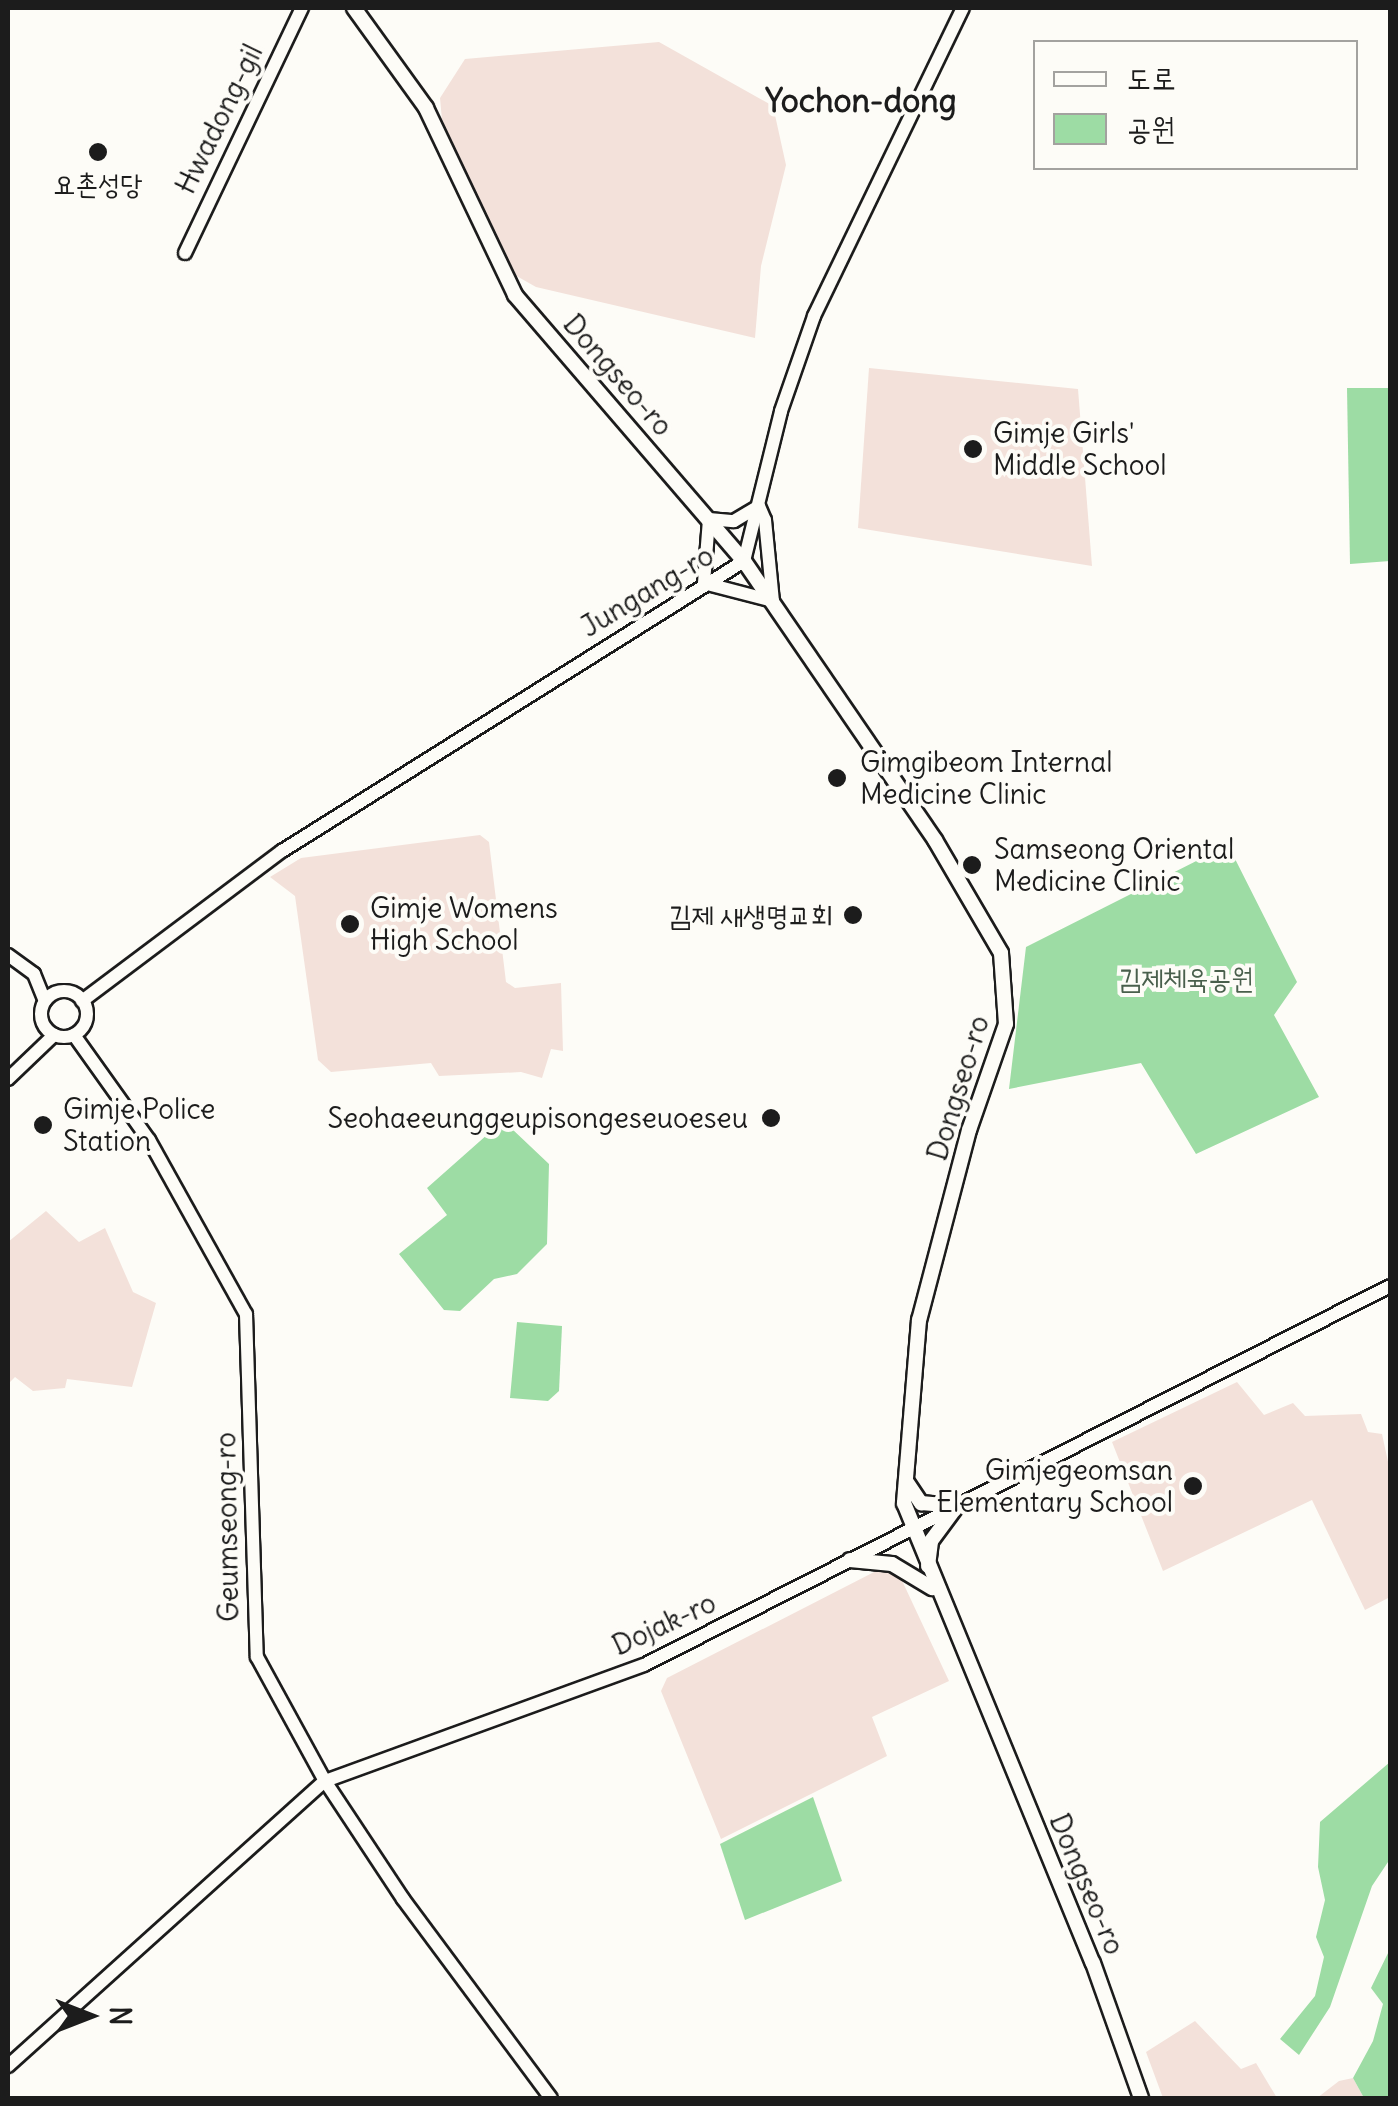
<!DOCTYPE html>
<meta charset="utf-8">
<style>
body{margin:0}
#map{position:relative;width:1398px;height:2106px;overflow:hidden;background:#fdfcf7;font-family:Delius,"Poor Story",sans-serif}
div>[style]{position:absolute}
[style*='--x']{left:calc(var(--x)*1px);top:calc(var(--y)*1px);width:calc(var(--w)*1px);rotate:calc(var(--a)*1deg)}
.built>*{inset:0;background:#f3e1da}
.green>*{inset:0;background:#9ddca4}
.roads{filter:drop-shadow(2px 0 #1c1c1c) drop-shadow(-2px 0 #1c1c1c) drop-shadow(0 2px #1c1c1c) drop-shadow(0 -2px #1c1c1c)}
.tertiary>*{height:12px;margin:-6px;padding:0 6px;transform-origin:6px;border-radius:6px;background:#fdfcf7}
.tertiary>.ring{margin:-6px;padding:0;box-sizing:content-box;background:none;border:12px solid #fdfcf7;border-radius:50%}
.secondary>*{height:14px;margin:-7px;padding:0 7px;transform-origin:7px;border-radius:7px;background:#fdfcf7}
.dots>*{width:28px;height:28px;translate:-50% -50%;box-sizing:border-box;border:5px solid #fdfcf7;border-radius:50%}
span{translate:-50% -50%;white-space:nowrap;text-align:center;line-height:1.15;-webkit-text-stroke:8px #fdfcf7;paint-order:stroke}
.street-label{font-size:28px;color:#1c1c1c}
.poi-label{font-size:28px;color:#1c1c1c}
.left{translate:0 -50%;text-align:left}
.right{translate:-100% -50%;text-align:right}
.park-label{font-size:28px;color:#495f4c}
.quarter-label{font-size:32px;color:#1c1c1c;font-weight:700}
.frame{position:absolute;inset:0;border:10px solid #1c1c1c;pointer-events:none}
.legend{position:absolute;left:1033px;top:40px;width:325px;height:130px;box-sizing:border-box;background:#fdfcf7;border:2px solid #a3a29f;margin:0;padding:12px 18px;list-style:none;font-size:30px;color:#1c1c1c}
.legend li{display:flex;align-items:center;gap:20px;height:50px}
.legend b{width:50px;border:2px solid #a3a29f}
.north{position:absolute;left:40px;top:1966px;width:100px;height:100px;-webkit-text-stroke:8px #fdfcf7;paint-order:stroke;rotate:90deg;font-size:28px;font-weight:700;line-height:40px;text-align:center;color:#1c1c1c}
.north::after{content:'';display:block;margin:auto;width:35px;height:45px;background:#1c1c1c;clip-path:polygon(50% 0,100% 100%,50% 72%,0 100%)}
</style>
<div id="map">
<div class="built">
<div style="clip-path:polygon(659px 42px,773px 106px,786px 165px,761px 266px,755px 338px,536px 287px,513px 274px,442px 120px,440px 98px,465px 59px)"></div>
<div style="clip-path:polygon(869px 368px,1078px 389px,1092px 566px,858px 528px)"></div>
<div style="clip-path:polygon(480px 835px,489px 842px,506px 982px,515px 988px,561px 983px,563px 1051px,551px 1049px,542px 1078px,521px 1072px,439px 1076px,431px 1063px,331px 1072px,318px 1060px,295px 896px,270px 877px,301px 858px)"></div>
<div style="clip-path:polygon(46px 1211px,79px 1242px,105px 1228px,133px 1292px,156px 1303px,132px 1387px,67px 1379px,65px 1388px,33px 1391px,15px 1377px,8px 1384px,8px 1242px)"></div>
<div style="clip-path:polygon(1237px 1382px,1264px 1415px,1293px 1403px,1305px 1416px,1361px 1414px,1368px 1432px,1382px 1434px,1390px 1471px,1390px 1597px,1365px 1610px,1312px 1500px,1163px 1571px,1112px 1442px)"></div>
<div style="clip-path:polygon(880px 1569px,898px 1572px,949px 1681px,872px 1717px,887px 1756px,721px 1839px,661px 1691px,667px 1678px)"></div>
<div style="clip-path:polygon(1195px 2021px,1241px 2069px,1256px 2063px,1277px 2098px,1163px 2098px,1146px 2052px)"></div>
<div style="clip-path:polygon(1353px 2078px,1364px 2098px,1317px 2098px,1339px 2081px)"></div>
</div>
<div class="green">
<div style="clip-path:polygon(1347px 388px,1390px 388px,1390px 561px,1350px 564px)"></div>
<div style="clip-path:polygon(1228px 845px,1297px 982px,1274px 1015px,1319px 1097px,1196px 1154px,1141px 1063px,1009px 1089px,1026px 947px)"></div>
<div style="clip-path:polygon(497px 1126px,511px 1128px,549px 1164px,547px 1244px,517px 1274px,494px 1279px,460px 1311px,444px 1310px,399px 1254px,447px 1215px,427px 1188px)"></div>
<div style="clip-path:polygon(517px 1322px,562px 1326px,559px 1391px,548px 1401px,510px 1398px)"></div>
<div style="clip-path:polygon(1390px 1762px,1390px 1859px,1372px 1886px,1330px 2007px,1299px 2055px,1280px 2039px,1315px 1996px,1324px 1957px,1316px 1937px,1325px 1900px,1318px 1867px,1320px 1822px)"></div>
<div style="clip-path:polygon(813px 1797px,842px 1881px,745px 1920px,720px 1844px)"></div>
<div style="clip-path:polygon(1390px 1949px,1390px 2098px,1364px 2098px,1353px 2078px,1373px 2041px,1383px 2004px,1371px 1988px)"></div>
</div>
<div class="roads">
<div class="tertiary">
<div style="--x:185;--y:253;--w:272;--a:-64.5"></div>
<div style="--x:759;--y:506;--w:15;--a:67"></div>
<div style="--x:765;--y:520;--w:81;--a:84.4"></div>
<div style="--x:773;--y:601;--w:71;--a:-165.4"></div>
<div style="--x:704;--y:583;--w:64;--a:-85.5"></div>
<div style="--x:709;--y:519;--w:25;--a:5"></div>
<div style="--x:734;--y:521;--w:29;--a:-31"></div>
<div style="--x:8;--y:955;--w:32;--a:36"></div>
<div style="--x:34;--y:974;--w:29;--a:68"></div>
<div class="ring" style="left:41px;top:991px;width:34px;height:34px"></div>
<div style="--x:82;--y:1001;--w:250;--a:-36.9"></div>
<div style="--x:282;--y:851;--w:545;--a:-32.12"></div>
<div style="--x:744;--y:561;--w:154;--a:-76.1"></div>
<div style="--x:781;--y:411;--w:101;--a:-70.8"></div>
<div style="--x:814;--y:316;--w:342;--a:-64.2"></div>
<div style="--x:74;--y:1035;--w:129;--a:54.5"></div>
<div style="--x:149;--y:1140;--w:199;--a:60.9"></div>
<div style="--x:246;--y:1314;--w:343;--a:88.2"></div>
<div style="--x:257;--y:1657;--w:141;--a:61.3"></div>
<div style="--x:325;--y:1781;--w:141;--a:56.5"></div>
<div style="--x:403;--y:1899;--w:248;--a:53.4"></div>
<div style="--x:8;--y:1079;--w:64;--a:-43.7"></div>
<div style="--x:8;--y:2066;--w:426;--a:-42"></div>
<div style="--x:325;--y:1781;--w:339;--a:-20"></div>
<div style="--x:644;--y:1665;--w:837;--a:-26.93"></div>
</div>
<div class="secondary">
<div style="--x:354;--y:8;--w:123;--a:54.2"></div>
<div style="--x:426;--y:108;--w:207;--a:64.5"></div>
<div style="--x:515;--y:295;--w:351;--a:49.3"></div>
<div style="--x:744;--y:561;--w:338;--a:55.6"></div>
<div style="--x:935;--y:840;--w:131;--a:59.7"></div>
<div style="--x:1001;--y:953;--w:71;--a:86"></div>
<div style="--x:1006;--y:1024;--w:112;--a:109.2"></div>
<div style="--x:969;--y:1130;--w:196;--a:104.7"></div>
<div style="--x:919;--y:1320;--w:184;--a:94.7"></div>
<div style="--x:904;--y:1503;--w:497;--a:67.7"></div>
<div style="--x:1093;--y:1963;--w:143;--a:70.4"></div>
<div style="--x:906;--y:1481;--w:27;--a:56"></div>
<div style="--x:921;--y:1503;--w:36;--a:5"></div>
<div style="--x:850;--y:1560;--w:42;--a:5.4"></div>
<div style="--x:892;--y:1564;--w:47;--a:31"></div>
<div style="--x:928;--y:1566;--w:25;--a:-83"></div>
<div style="--x:931;--y:1541;--w:44;--a:-53.4"></div>
</div>
</div>
<div class="dots">
<div style="left:98px;top:152px;background:#1c1c1c"></div>
<div style="left:973px;top:449px;background:#1c1c1c"></div>
<div style="left:837px;top:778px;background:#1c1c1c"></div>
<div style="left:972px;top:865px;background:#1c1c1c"></div>
<div style="left:853px;top:915px;background:#1c1c1c"></div>
<div style="left:350px;top:924px;background:#1c1c1c"></div>
<div style="left:771px;top:1118px;background:#1c1c1c"></div>
<div style="left:43px;top:1125px;background:#1c1c1c"></div>
<div style="left:1193px;top:1486px;background:#1c1c1c"></div>
</div>
<div class="street-label">
<span style="left:219px;top:119px;rotate:-64deg">Hwadong-gil</span>
<span style="left:618px;top:375px;rotate:49deg">Dongseo-ro</span>
<span style="left:647px;top:591px;rotate:-31deg">Jungang-ro</span>
<span style="left:958px;top:1088px;rotate:-73deg">Dongseo-ro</span>
<span style="left:227px;top:1527px;rotate:-91deg">Geumseong-ro</span>
<span style="left:664px;top:1624px;rotate:-25deg">Dojak-ro</span>
<span style="left:1087px;top:1884px;rotate:67deg">Dongseo-ro</span>
</div>
<div class="poi-label">
<span style="left:98px;top:184px">요촌성당</span>
<span class="left" style="left:993px;top:449px">Gimje Girls'<br>Middle School</span>
<span class="left" style="left:860px;top:778px">Gimgibeom Internal<br>Medicine Clinic</span>
<span class="left" style="left:994px;top:865px">Samseong Oriental<br>Medicine Clinic</span>
<span class="left" style="left:370px;top:924px">Gimje Womens<br>High School</span>
<span class="right" style="left:833px;top:915px">김제 새생명교회</span>
<span class="left" style="left:63px;top:1125px">Gimje Police<br>Station</span>
<span class="right" style="left:748px;top:1118px">Seohaeeunggeupisongeseuoeseu</span>
<span class="right" style="left:1173px;top:1486px">Gimjegeomsan<br>Elementary School</span>
</div>
<div class="park-label">
<span style="left:1186px;top:978px">김제체육공원</span>
</div>
<div class="quarter-label">
<span style="left:861px;top:101px">Yochon-dong</span>
</div>
<div class="frame"></div>
<ul class="legend">
<li><b style="height:12px;background:#fdfcf7"></b>도로</li>
<li><b style="height:28px;background:#9ddca4"></b>공원</li>
</ul>
<div class="north">N</div>
</div>
